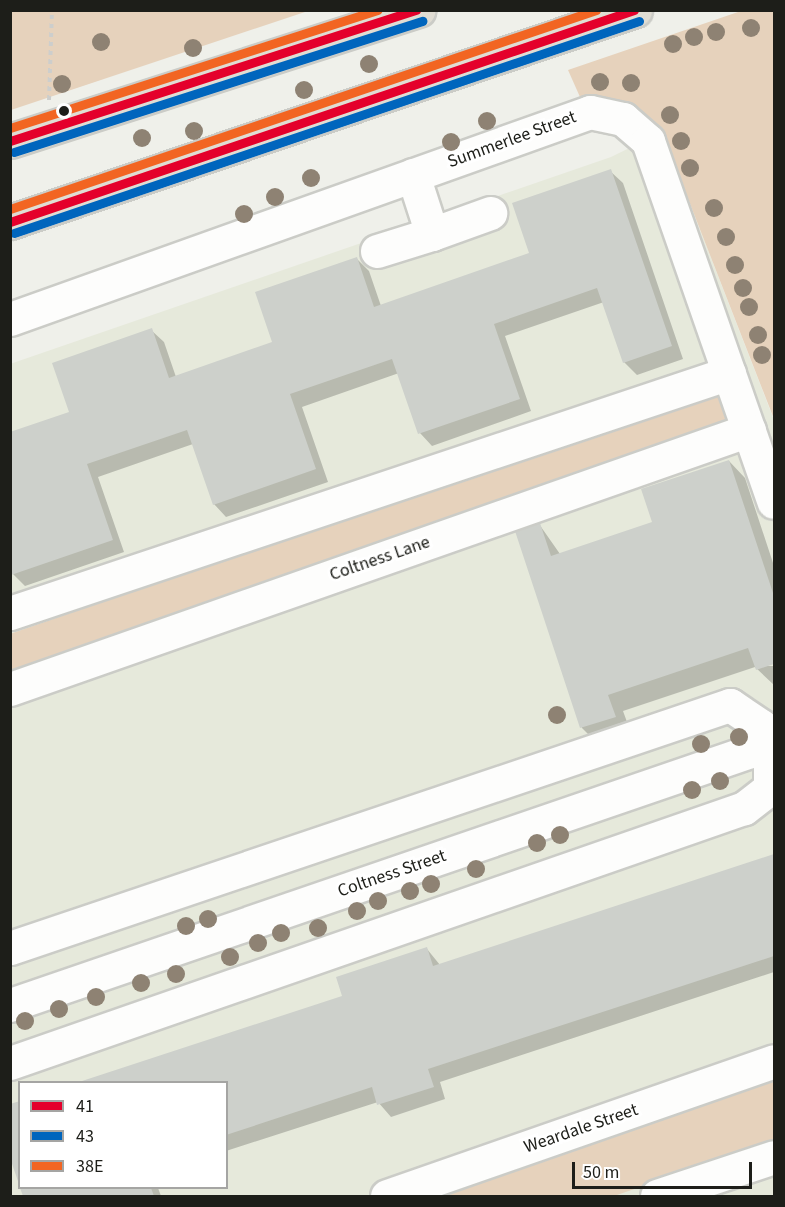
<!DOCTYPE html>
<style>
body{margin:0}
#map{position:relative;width:785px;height:1207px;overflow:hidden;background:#eff0ea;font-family:"Source Sans 3",sans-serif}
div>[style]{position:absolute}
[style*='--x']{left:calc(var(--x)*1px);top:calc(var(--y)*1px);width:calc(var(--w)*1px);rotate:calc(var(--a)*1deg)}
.built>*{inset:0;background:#e6e9db}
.green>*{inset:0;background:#e6d2bc}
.shadow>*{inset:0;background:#0003}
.building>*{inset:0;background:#cdd0cb}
.path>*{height:4px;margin-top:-2px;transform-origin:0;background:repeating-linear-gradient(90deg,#cdcecc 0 4.5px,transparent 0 9px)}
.roads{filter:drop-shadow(2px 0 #cbccc7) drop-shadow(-2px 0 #cbccc7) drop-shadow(0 2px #cbccc7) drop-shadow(0 -2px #cbccc7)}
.minor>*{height:33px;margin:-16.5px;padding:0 16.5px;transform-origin:16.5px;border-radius:16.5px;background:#fdfdfc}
.major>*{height:33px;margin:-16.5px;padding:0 16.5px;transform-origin:16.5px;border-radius:16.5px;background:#e0ddd3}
.bus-1>*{height:9px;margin:-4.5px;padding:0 4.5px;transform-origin:4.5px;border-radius:4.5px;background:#e4002b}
.bus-2>*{height:9px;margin:-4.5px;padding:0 4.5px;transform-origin:4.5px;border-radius:4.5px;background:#0065bd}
.bus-3>*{height:9px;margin:-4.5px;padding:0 4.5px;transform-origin:4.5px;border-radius:4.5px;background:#f26522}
.trees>*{width:18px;height:18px;margin:-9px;border-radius:50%;background:#8e8273}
.dots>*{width:16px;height:16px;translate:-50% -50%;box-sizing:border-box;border:3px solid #fff;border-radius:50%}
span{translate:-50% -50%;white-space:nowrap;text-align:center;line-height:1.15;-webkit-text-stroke:6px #fff;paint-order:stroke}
.street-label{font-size:18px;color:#1d1e19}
.frame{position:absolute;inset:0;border:12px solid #1d1e19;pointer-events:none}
.legend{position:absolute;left:18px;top:1081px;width:210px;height:108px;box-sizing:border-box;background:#fff;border:2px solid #a5a5a3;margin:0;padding:8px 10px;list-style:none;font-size:18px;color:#1d1e19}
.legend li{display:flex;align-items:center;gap:12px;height:30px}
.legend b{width:30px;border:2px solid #a5a5a3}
.scale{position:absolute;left:572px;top:1162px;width:180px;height:27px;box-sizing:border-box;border:3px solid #1d1e19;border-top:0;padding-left:8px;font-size:18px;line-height:21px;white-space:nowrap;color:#1d1e19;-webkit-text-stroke:4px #fff;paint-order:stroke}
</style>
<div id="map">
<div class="built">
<div style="clip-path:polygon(evenodd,662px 132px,774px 420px,774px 1196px,11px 1196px,10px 364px,611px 157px,662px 132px,20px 1082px,226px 1082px,226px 1188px,20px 1188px,20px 1082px)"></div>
</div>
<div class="green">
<div style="clip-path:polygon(11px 10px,308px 10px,308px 11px,11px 110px)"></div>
<div style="clip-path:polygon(741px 11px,774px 11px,774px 419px,662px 132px,618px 106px,584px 106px,568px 70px)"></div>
<div style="clip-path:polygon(703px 394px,726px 397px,730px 418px,720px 431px,11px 672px,10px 634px)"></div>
<div style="clip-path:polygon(774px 1076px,774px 1141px,614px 1196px,440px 1196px)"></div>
</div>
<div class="shadow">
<div style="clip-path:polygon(610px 171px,623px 183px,683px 359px,637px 375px,624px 362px,604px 302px,505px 336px,531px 411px,432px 446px,420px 433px,399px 373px,302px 407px,328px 482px,226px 517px,214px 504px,193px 444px,98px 477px,124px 552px,25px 586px,13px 574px,10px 434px,71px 413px,151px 330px,164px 342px,176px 377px,274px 343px,357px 259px,369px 271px,381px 306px,531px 254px)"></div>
<div style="clip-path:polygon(729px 461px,745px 478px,774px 566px,774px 662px,765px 666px,774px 666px,774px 685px,755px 667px,623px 711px,631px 733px,598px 744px,582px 728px,517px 532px,539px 524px,560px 554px,654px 523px)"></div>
<div style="clip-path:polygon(774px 855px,774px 972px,440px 1082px,445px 1099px,391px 1117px,378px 1102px,226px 1151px,226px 1082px,82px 1082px,344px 997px,427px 949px,440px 965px)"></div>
<div style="clip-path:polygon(22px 1188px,158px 1188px,161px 1196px,25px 1196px)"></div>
</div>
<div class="building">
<div style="clip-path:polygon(611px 169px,672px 346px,623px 363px,597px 288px,494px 324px,520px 399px,418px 434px,392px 359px,290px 394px,316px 469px,213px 505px,187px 430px,87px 464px,113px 540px,11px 575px,10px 432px,69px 412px,52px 363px,152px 328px,169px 378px,272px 342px,255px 292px,357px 257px,374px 307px,529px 253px,512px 203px)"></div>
<div style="clip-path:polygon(729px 460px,774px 596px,774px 664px,756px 670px,748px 648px,608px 695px,616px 717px,580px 728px,515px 531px,540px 523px,551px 556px,652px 522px,641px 489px)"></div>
<div style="clip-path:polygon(774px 854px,774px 956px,428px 1069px,434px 1087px,377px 1105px,372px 1087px,226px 1135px,226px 1082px,79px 1082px,342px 996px,336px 977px,427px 947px,433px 966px)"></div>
<div style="clip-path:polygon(20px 1101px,20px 1184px,19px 1184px,10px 1158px,10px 1104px)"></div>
<div style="clip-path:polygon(20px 1188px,151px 1188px,154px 1196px,23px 1196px)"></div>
</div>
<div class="path">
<div style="--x:49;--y:100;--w:90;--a:-88.1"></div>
</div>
<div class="roads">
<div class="minor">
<div style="--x:432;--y:234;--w:62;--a:-19.9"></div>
<div style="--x:377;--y:251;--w:58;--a:-17.2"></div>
<div style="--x:432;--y:234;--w:62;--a:-107.9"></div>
<div style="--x:10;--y:319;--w:616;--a:-19.64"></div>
<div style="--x:590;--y:112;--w:34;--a:12"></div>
<div style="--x:623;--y:119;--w:33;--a:41"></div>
<div style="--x:648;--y:141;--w:382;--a:70.8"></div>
<div style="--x:10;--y:613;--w:758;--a:-18.46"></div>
<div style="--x:10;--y:689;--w:783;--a:-19.31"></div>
<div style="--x:10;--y:948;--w:760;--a:-18.65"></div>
<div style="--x:730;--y:705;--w:37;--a:34"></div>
<div style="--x:761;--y:726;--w:20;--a:63"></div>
<div style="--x:770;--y:744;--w:44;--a:90"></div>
<div style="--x:770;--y:788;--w:33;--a:142"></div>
<div style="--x:744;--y:808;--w:777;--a:160.84"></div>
<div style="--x:10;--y:1005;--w:808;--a:-18.93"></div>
<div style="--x:387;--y:1196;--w:410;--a:-19.2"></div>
<div style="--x:657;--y:1196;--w:123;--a:-18.4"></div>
</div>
<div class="major">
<div style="--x:10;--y:141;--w:429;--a:-17.8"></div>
<div style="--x:10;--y:222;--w:660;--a:-18.74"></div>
</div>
</div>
<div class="bus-1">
<div style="--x:10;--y:141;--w:427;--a:-17.9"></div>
<div style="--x:10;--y:222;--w:659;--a:-18.76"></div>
</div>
<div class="bus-2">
<div style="--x:14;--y:152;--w:429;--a:-17.8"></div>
<div style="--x:14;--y:233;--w:660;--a:-18.74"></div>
</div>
<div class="bus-3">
<div style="--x:10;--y:128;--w:386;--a:-17.8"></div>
<div style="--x:10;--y:209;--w:619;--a:-18.76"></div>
</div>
<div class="trees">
<div style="left:751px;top:28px"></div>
<div style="left:716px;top:32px"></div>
<div style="left:694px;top:37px"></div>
<div style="left:101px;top:42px"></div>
<div style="left:673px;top:44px"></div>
<div style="left:193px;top:48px"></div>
<div style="left:369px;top:64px"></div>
<div style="left:600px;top:82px"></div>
<div style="left:631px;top:83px"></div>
<div style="left:62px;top:84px"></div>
<div style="left:304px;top:90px"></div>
<div style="left:670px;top:115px"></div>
<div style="left:487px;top:121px"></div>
<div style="left:194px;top:131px"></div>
<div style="left:142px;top:138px"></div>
<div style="left:681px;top:141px"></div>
<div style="left:451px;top:142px"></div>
<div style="left:690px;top:168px"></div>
<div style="left:311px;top:178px"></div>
<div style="left:275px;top:197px"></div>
<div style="left:714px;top:208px"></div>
<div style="left:244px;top:214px"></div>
<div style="left:726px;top:237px"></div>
<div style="left:735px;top:265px"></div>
<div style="left:743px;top:288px"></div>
<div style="left:749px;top:307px"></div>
<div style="left:758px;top:335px"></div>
<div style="left:762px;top:355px"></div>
<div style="left:557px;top:715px"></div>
<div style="left:739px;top:737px"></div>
<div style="left:701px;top:744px"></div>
<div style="left:720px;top:781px"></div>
<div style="left:692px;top:790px"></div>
<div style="left:560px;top:835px"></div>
<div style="left:537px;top:843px"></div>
<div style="left:476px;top:869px"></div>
<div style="left:431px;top:884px"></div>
<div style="left:410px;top:891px"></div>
<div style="left:378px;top:901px"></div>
<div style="left:357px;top:911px"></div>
<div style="left:208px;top:919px"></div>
<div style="left:186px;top:926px"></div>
<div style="left:318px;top:928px"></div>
<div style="left:281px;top:933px"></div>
<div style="left:258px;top:943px"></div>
<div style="left:230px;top:957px"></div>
<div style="left:176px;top:974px"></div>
<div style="left:141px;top:983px"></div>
<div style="left:96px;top:997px"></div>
<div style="left:59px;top:1009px"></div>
<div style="left:25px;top:1021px"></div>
</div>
<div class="dots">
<div style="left:64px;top:111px;background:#1d1e19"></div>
</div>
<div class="street-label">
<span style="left:512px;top:140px;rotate:-20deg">Summerlee Street</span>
<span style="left:380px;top:559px;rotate:-19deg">Coltness Lane</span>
<span style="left:392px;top:874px;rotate:-19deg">Coltness Street</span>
<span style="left:581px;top:1129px;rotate:-19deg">Weardale Street</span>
</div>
<div class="frame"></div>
<ul class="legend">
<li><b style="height:8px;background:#e4002b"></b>41</li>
<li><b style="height:8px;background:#0065bd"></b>43</li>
<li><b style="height:8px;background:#f26522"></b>38E</li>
</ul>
<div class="scale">50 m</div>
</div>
